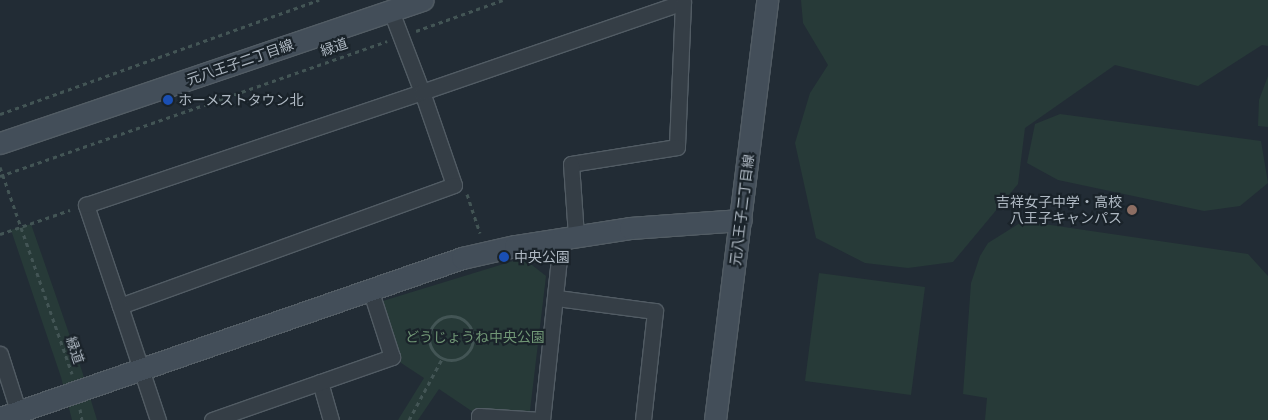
<!DOCTYPE html>
<meta charset="utf-8">
<style>
body{margin:0}
#map{position:relative;width:1268px;height:420px;overflow:hidden;background:#222c35;font-family:Mulish,"Noto Sans JP",sans-serif}
div>[style]{position:absolute}
[style*='--x']{left:calc(var(--x)*1px);top:calc(var(--y)*1px);width:calc(var(--w)*1px);rotate:calc(var(--a)*1deg)}
.green>*{inset:0;background:#273a38}
.path>*{height:3px;margin-top:-1.5px;transform-origin:0;background:repeating-linear-gradient(90deg,#435555 0 4px,transparent 0 8px)}
.path>.ring{margin:-1.5px;padding:0;box-sizing:content-box;background:none;border:3px solid #435555;border-radius:50%}
.roads{filter:drop-shadow(1px 0 #525c64) drop-shadow(-1px 0 #525c64) drop-shadow(0 1px #525c64) drop-shadow(0 -1px #525c64)}
.street>*{height:15px;margin:-7.5px;padding:0 7.5px;transform-origin:7.5px;border-radius:7.5px;background:#353e46}
.secondary>*{height:21px;margin:-10.5px;padding:0 10.5px;transform-origin:10.5px;border-radius:10.5px;background:#434e59}
.dots>*{width:14px;height:14px;translate:-50% -50%;box-sizing:border-box;border:2px solid #1a232a;border-radius:50%}
span{translate:-50% -50%;white-space:nowrap;text-align:center;line-height:1.15;-webkit-text-stroke:4.5px #1a232a;paint-order:stroke}
.street-label{font-size:14px;color:#afb9c3}
.poi-label{font-size:14px;color:#afb9c3}
.left{translate:0 -50%;text-align:left}
.right{translate:-100% -50%;text-align:right}
.park-label{font-size:14px;color:#709675}
</style>
<div id="map">
<div class="green">
<div style="clip-path:polygon(801px 0,1268px 0,1268px 46px,1262px 45px,1198px 86px,1115px 65px,1025px 128px,1018px 184px,953px 262px,908px 268px,865px 263px,816px 238px,795px 143px,810px 93px,828px 65px,803px 23px)"></div>
<div style="clip-path:polygon(1268px 76px,1268px 127px,1258px 126px,1259px 100px)"></div>
<div style="clip-path:polygon(1060px 114px,1261px 141px,1268px 183px,1240px 206px,1204px 211px,1058px 180px,1027px 163px,1035px 124px)"></div>
<div style="clip-path:polygon(1023px 221px,1248px 254px,1268px 276px,1268px 420px,985px 420px,987px 398px,963px 394px,971px 283px,980px 256px,988px 243px)"></div>
<div style="clip-path:polygon(31px 224px,82px 371px,97px 420px,72px 420px,61px 377px,11px 230px)"></div>
<div style="clip-path:polygon(523px 258px,546px 276px,529px 419px,479px 416px,439px 389px,418px 420px,398px 420px,424px 378px,392px 357px,373px 304px)"></div>
<div style="clip-path:polygon(819px 273px,925px 287px,911px 395px,805px 381px)"></div>
</div>
<div class="path">
<div style="--x:416;--y:31;--w:92;--a:-19.6"></div>
<div style="--x:0;--y:114;--w:339;--a:-19.7"></div>
<div style="--x:0;--y:167;--w:219;--a:70.8"></div>
<div style="--x:0;--y:176;--w:410;--a:-19.2"></div>
<div style="--x:467;--y:194;--w:41;--a:71.6"></div>
<div style="--x:0;--y:234;--w:74;--a:-18.9"></div>
<div class="ring" style="left:429px;top:316px;width:41px;height:41px"></div>
<div style="--x:80;--y:409;--w:11;--a:80"></div>
<div style="--x:409;--y:420;--w:69;--a:-61.6"></div>
</div>
<div class="roads">
<div class="street">
<div style="--x:391;--y:11;--w:87;--a:69.1"></div>
<div style="--x:422;--y:92;--w:98;--a:71"></div>
<div style="--x:454;--y:185;--w:355;--a:160.1"></div>
<div style="--x:120;--y:306;--w:107;--a:-108.6"></div>
<div style="--x:86;--y:205;--w:354;--a:-18.6"></div>
<div style="--x:422;--y:92;--w:276;--a:-19"></div>
<div style="--x:683;--y:2;--w:145;--a:92.4"></div>
<div style="--x:677;--y:147;--w:107;--a:170.9"></div>
<div style="--x:571;--y:164;--w:72;--a:86"></div>
<div style="--x:557;--y:298;--w:99;--a:7.6"></div>
<div style="--x:655;--y:311;--w:110;--a:96.3"></div>
<div style="--x:120;--y:306;--w:120;--a:71.6"></div>
<div style="--x:0;--y:354;--w:69;--a:72.3"></div>
<div style="--x:320;--y:382;--w:40;--a:74"></div>
<div style="--x:212;--y:420;--w:191;--a:-19.3"></div>
<div style="--x:392;--y:357;--w:68;--a:-107.9"></div>
<div style="--x:479;--y:420;--w:4;--a:-90"></div>
<div style="--x:479;--y:416;--w:62;--a:3.7"></div>
<div style="--x:542;--y:420;--w:183;--a:-84"></div>
</div>
<div class="secondary">
<div style="--x:0;--y:143;--w:446;--a:-18.7"></div>
<div style="--x:0;--y:418;--w:489;--a:-19.1"></div>
<div style="--x:462;--y:258;--w:54;--a:-12.8"></div>
<div style="--x:515;--y:246;--w:116;--a:-8.9"></div>
<div style="--x:630;--y:228;--w:111;--a:-4.1"></div>
<div style="--x:715;--y:420;--w:423;--a:-82.9"></div>
</div>
</div>
<div class="dots">
<div style="left:168px;top:100px;background:#1a4fb4"></div>
<div style="left:1132px;top:210px;background:#8d6e63"></div>
<div style="left:504px;top:257px;background:#1a4fb4"></div>
</div>
<div class="street-label">
<span style="left:334px;top:47px;rotate:-19deg">緑道</span>
<span style="left:240px;top:62px;rotate:-19deg">元八王子二丁目線</span>
<span style="left:742px;top:210px;rotate:-83deg">元八王子二丁目線</span>
<span style="left:75px;top:350px;rotate:71deg">緑道</span>
</div>
<div class="poi-label">
<span class="left" style="left:178px;top:100px">ホーメストタウン北</span>
<span class="right" style="left:1122px;top:210px">吉祥女子中学・高校<br>八王子キャンパス</span>
<span class="left" style="left:514px;top:257px">中央公園</span>
</div>
<div class="park-label">
<span style="left:475px;top:337px">どうじょうね中央公園</span>
</div>
</div>
